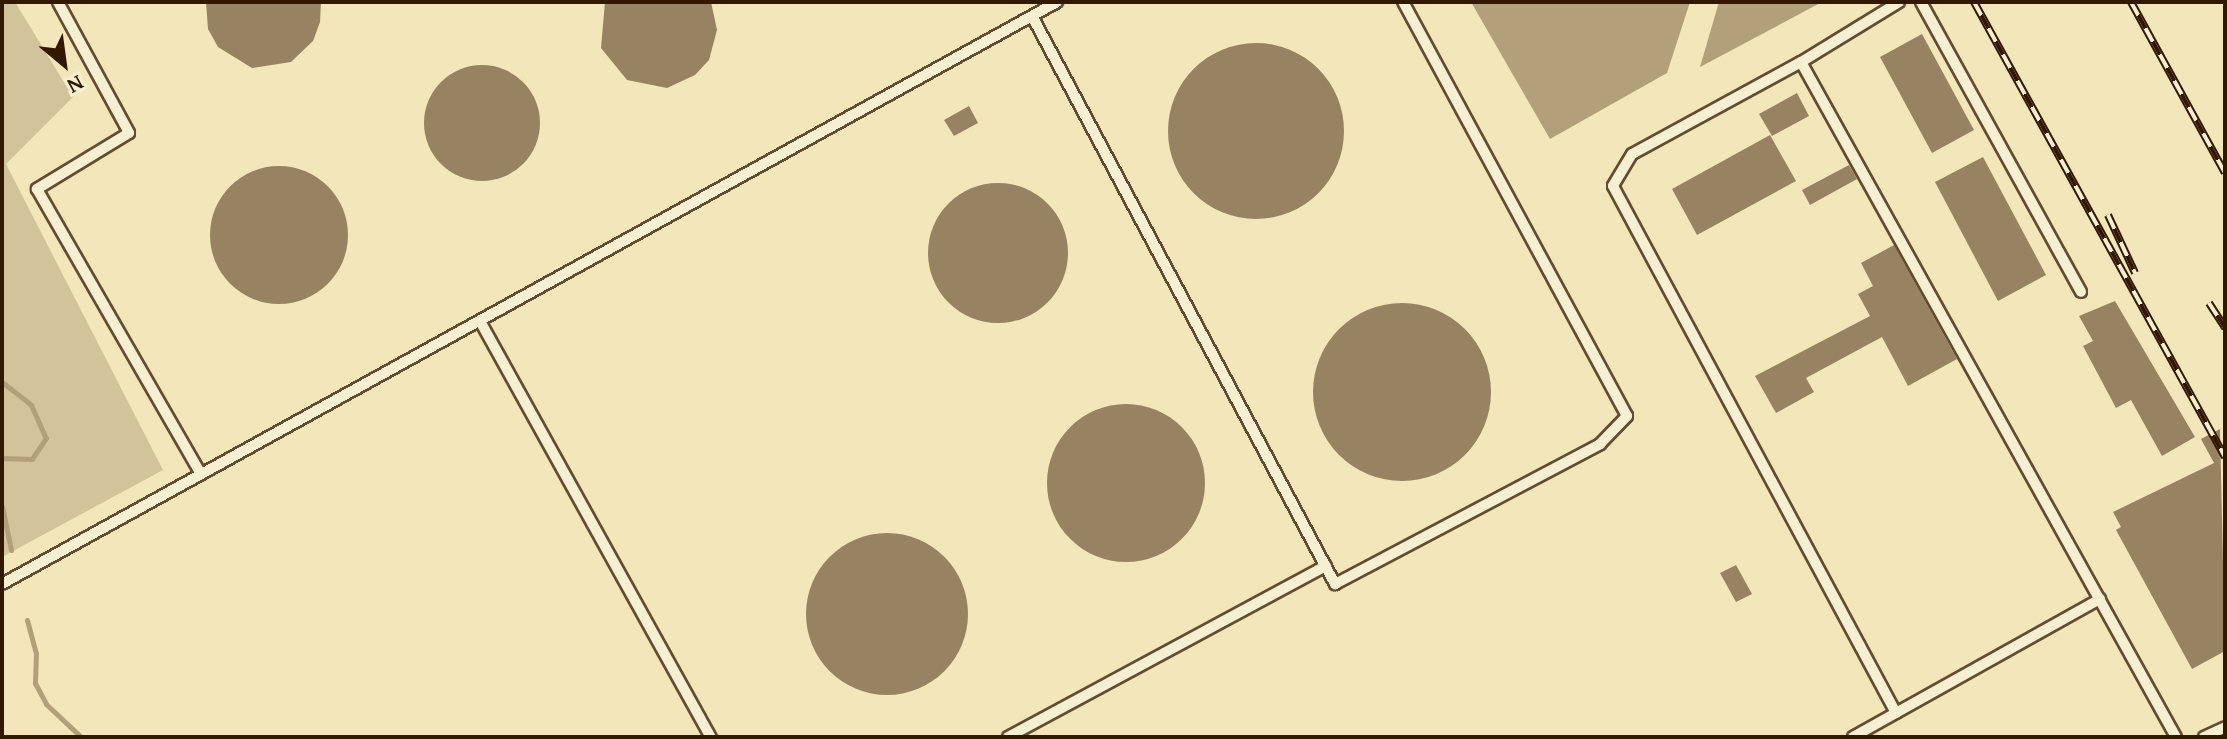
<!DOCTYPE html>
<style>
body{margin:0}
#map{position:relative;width:2227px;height:739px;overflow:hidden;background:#f3e6ba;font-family:"Gentium Book Plus",serif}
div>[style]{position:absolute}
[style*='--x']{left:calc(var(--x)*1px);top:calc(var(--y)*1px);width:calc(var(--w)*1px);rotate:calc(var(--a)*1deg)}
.green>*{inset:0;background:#d2c39b}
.water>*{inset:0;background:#b2a07b}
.stream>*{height:5px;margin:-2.5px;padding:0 2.5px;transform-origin:2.5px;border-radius:2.5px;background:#b2a07b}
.building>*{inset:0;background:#978361}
.round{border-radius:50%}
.roads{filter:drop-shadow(2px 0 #634c2f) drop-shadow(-2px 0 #634c2f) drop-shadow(0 2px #634c2f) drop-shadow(0 -2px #634c2f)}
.lane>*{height:10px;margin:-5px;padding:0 5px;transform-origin:5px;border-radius:5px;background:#f7efd2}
.rail>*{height:8px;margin-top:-4px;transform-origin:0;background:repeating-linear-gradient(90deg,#f7efd2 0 15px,#331801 0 30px);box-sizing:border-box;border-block:2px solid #331801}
span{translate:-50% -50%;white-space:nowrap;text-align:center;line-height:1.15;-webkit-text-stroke:6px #f7efd2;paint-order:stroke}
.frame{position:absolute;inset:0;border:4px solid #331801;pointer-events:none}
.north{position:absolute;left:24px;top:24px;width:80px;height:80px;-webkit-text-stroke:6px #f7efd2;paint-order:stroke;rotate:151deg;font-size:22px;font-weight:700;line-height:32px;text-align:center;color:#331801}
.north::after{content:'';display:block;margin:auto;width:28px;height:36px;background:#331801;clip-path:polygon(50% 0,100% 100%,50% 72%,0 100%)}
</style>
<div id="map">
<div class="green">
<div style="clip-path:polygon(2px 2px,15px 2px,73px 97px,6px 164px,163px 470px,2px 557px)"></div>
</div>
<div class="water">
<div style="clip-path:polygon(1471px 2px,1690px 2px,1667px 73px,1550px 139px)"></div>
<div style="clip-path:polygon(1719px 2px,1822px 2px,1700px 67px)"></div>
</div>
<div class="stream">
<div style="--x:2;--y:382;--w:37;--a:38"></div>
<div style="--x:31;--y:405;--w:36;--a:66"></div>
<div style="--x:46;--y:438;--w:25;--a:124"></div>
<div style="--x:32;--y:459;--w:30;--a:-178"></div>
<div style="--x:2;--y:506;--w:45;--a:78.4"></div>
<div style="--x:27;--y:620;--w:34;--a:75"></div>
<div style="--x:36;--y:653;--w:30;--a:92"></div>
<div style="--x:35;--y:683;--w:24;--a:62"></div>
<div style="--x:46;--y:704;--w:48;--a:43.3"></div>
</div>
<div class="building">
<div style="clip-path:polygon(206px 2px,321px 2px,320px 22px,313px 41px,291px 62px,252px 68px,218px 47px,208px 29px)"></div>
<div style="clip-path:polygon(605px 2px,711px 2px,717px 30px,709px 60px,695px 75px,667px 88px,627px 80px,601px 48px)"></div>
<div style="clip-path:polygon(1922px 34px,1974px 130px,1932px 153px,1880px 57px)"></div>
<div class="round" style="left:1168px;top:43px;width:176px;height:176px"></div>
<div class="round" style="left:424px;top:65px;width:116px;height:116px"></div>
<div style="clip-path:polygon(1797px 93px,1809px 116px,1772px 136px,1759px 114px)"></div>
<div style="clip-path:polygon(969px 106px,978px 123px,954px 136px,944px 120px)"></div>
<div style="clip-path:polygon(1770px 135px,1796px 181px,1697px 235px,1672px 189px)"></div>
<div style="clip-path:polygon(1983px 157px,2046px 275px,1998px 301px,1935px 182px)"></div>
<div style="clip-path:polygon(1849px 165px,1857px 179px,1810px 205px,1802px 190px)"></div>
<div class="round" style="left:210px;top:166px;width:138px;height:138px"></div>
<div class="round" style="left:928px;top:183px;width:140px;height:140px"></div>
<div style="clip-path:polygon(1894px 245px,1957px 359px,1908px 386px,1882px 337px,1806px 378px,1814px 392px,1776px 413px,1755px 376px,1870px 316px,1858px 294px,1873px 286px,1861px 263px)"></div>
<div style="clip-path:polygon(2115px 301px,2195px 437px,2162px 456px,2131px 400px,2116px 408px,2083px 346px,2093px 341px,2079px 316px)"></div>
<div class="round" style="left:1313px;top:303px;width:178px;height:178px"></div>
<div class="round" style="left:1047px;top:404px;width:158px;height:158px"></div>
<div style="clip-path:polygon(2220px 429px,2225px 651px,2192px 669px,2116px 530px,2121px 527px,2113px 512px,2214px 463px,2201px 439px)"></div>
<div class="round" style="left:806px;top:533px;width:162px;height:162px"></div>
<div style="clip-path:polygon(1736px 565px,1752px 594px,1736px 602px,1720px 573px)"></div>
</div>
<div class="roads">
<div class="lane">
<div style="--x:58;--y:2;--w:149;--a:61.5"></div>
<div style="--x:129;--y:133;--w:108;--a:148.7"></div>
<div style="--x:37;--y:189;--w:329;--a:60.1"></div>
<div style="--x:1899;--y:2;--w:115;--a:148.5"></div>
<div style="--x:1801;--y:62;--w:772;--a:60.95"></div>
<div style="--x:1921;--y:2;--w:331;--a:61.1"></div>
<div style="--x:1032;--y:16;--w:644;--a:61.92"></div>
<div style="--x:1335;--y:584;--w:300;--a:-27.8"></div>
<div style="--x:1600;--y:444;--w:39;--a:-46"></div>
<div style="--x:1627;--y:416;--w:471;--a:-118.4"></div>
<div style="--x:1801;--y:62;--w:192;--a:151.4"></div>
<div style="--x:1632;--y:154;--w:37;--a:121"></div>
<div style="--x:1613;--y:186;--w:598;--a:61.76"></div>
<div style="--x:480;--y:321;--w:476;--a:61"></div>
<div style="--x:2;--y:584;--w:1205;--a:-28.88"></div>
<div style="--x:1008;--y:737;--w:361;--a:-28.3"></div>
<div style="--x:1853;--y:737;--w:283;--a:-29.2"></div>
<div style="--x:2204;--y:737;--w:23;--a:-25"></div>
</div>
</div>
<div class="rail">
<div style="--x:1974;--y:2;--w:520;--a:61.12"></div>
<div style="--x:2131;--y:2;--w:195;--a:61.2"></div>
<div style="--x:2108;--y:215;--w:64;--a:65"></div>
<div style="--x:2209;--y:303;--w:30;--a:57"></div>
</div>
<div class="frame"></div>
<div class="north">N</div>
</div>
